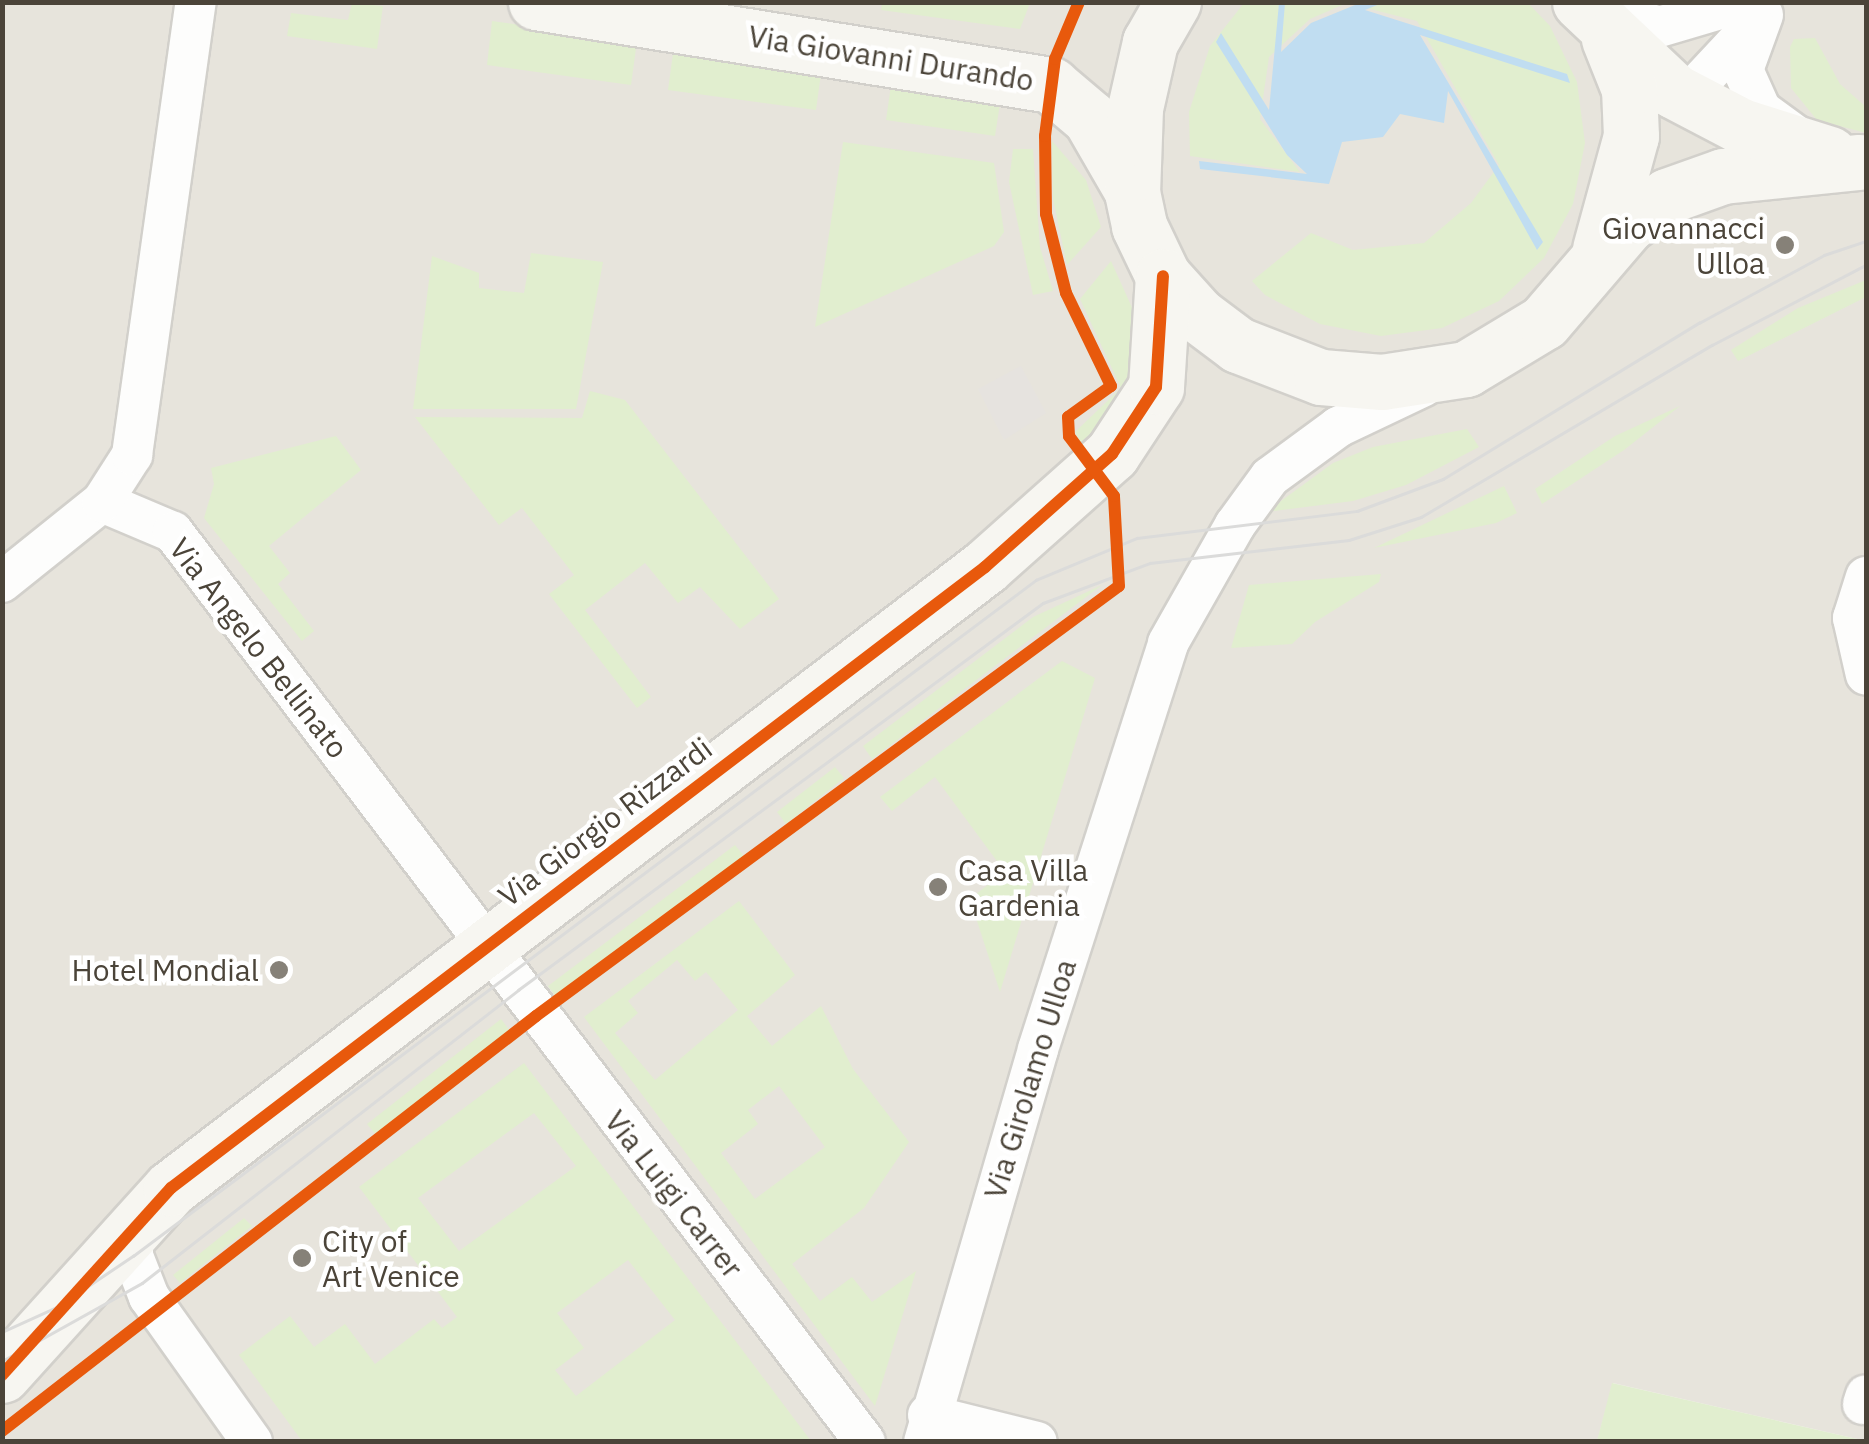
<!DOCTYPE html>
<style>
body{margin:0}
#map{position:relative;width:1869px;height:1444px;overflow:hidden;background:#f4f2ee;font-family:"IBM Plex Sans",sans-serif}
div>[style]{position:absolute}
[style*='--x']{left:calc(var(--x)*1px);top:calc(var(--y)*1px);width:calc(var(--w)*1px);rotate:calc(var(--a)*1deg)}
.residential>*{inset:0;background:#e7e4dc}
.green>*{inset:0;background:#e1eecf}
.parking>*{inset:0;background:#e6e3df}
.water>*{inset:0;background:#c0ddf1}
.roads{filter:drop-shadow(2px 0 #d2d0cb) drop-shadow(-2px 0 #d2d0cb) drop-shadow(0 2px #d2d0cb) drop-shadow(0 -2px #d2d0cb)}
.street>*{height:40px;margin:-20px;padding:0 20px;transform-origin:20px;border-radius:20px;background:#fdfdfc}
.secondary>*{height:55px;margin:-27.5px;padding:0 27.5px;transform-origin:27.5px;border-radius:27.5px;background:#f7f6f1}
.tram>*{height:2.5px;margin:-1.25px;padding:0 1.25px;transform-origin:1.25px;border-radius:1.25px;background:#dbdbda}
.cycleway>*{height:12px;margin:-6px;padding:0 6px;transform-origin:6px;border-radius:6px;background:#e8590c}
.dots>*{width:28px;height:28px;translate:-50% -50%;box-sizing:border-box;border:5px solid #fff;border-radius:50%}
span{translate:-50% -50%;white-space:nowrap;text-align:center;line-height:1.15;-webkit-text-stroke:9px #fff;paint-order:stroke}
.street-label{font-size:30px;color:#4b4439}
.poi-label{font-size:30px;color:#4b4439}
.right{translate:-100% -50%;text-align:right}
.left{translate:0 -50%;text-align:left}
.frame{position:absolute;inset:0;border:5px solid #4b4439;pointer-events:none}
</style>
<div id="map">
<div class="residential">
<div style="clip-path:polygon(3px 3px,1866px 3px,1866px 1441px,1613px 1383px,1597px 1442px,3px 1442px)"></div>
</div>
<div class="green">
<div style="clip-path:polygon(352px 3px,383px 6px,377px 49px,287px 36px,291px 13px,348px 20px)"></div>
<div style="clip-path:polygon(882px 3px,882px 2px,1030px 3px,1020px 29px,881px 10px)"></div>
<div style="clip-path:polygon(1244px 3px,1528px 3px,1550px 26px,1577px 82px,1585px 143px,1573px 204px,1544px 258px,1499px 301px,1442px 328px,1381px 336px,1320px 324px,1265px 295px,1252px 281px,1311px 233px,1353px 250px,1424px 243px,1471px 203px,1499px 165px,1417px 21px,1347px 3px,1310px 19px,1269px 57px,1260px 119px,1300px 172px,1190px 156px,1189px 112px,1210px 46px)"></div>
<div style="clip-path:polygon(492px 21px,637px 41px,631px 85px,487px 65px)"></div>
<div style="clip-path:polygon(1815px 38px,1840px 84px,1866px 107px,1866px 133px,1817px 120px,1791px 88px,1790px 47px,1794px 39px)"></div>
<div style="clip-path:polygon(674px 46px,822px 66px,816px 110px,668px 90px)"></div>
<div style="clip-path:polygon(892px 78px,1001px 97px,995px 136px,886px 120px)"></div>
<div style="clip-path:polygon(1052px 141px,1086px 180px,1101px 227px,1067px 265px,1053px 199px)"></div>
<div style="clip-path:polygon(843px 142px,994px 163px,1004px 232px,994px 246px,815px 327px)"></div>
<div style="clip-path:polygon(1013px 149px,1033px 149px,1040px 247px,1053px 291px,1033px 295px,1009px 182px)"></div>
<div style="clip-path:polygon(531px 253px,603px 262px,576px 409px,413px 409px,432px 256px,479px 273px,479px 288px,524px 293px)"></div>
<div style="clip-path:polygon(1111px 261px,1139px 323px,1129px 394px,1083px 447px,1075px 432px,1121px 388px,1080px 299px)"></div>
<div style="clip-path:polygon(1866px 280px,1866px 297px,1738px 361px,1731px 350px,1798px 308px)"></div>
<div style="clip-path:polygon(590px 391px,625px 400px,779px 599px,740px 629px,700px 587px,678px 603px,645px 563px,585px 610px,651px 697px,637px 708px,549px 594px,574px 575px,522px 508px,499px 525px,415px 417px,582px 418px)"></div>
<div style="clip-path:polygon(1680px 406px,1624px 450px,1542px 504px,1535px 489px,1615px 436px)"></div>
<div style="clip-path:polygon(1467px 429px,1479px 447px,1406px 485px,1353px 501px,1266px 512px,1333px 463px,1373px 447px)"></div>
<div style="clip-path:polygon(336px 436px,361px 470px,269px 546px,290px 573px,278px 584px,314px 631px,302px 641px,204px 518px,214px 484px,211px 468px)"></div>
<div style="clip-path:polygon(1504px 486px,1517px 513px,1496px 523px,1374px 548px)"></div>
<div style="clip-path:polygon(1381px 574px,1379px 582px,1315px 622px,1292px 644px,1231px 648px,1249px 585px)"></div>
<div style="clip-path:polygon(1102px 585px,872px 759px,863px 746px,1033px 617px)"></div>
<div style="clip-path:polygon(1062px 661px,1095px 678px,1000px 992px,977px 921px,964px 903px,1005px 872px,935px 777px,892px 811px,880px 797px)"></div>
<div style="clip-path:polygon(835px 767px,844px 778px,786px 824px,777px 812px)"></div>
<div style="clip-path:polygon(735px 845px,744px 856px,557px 998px,548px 986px)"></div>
<div style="clip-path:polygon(evenodd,739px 901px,795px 975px,747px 1016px,772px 1046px,821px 1006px,853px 1069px,909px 1142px,864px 1208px,792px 1264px,820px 1301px,852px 1277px,872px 1302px,916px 1271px,875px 1406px,584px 1017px,739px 901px,677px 960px,695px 981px,706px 972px,738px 1010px,655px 1080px,615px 1033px,638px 1013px,628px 1001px,677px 960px,739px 901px,779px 1086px,825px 1147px,755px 1199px,721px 1153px,758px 1124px,748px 1110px,779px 1086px)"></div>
<div style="clip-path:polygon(501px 1019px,510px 1031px,376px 1135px,367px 1124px)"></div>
<div style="clip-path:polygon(evenodd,524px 1063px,734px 1339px,811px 1441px,302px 1441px,239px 1355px,290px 1316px,314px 1347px,345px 1324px,375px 1364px,434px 1319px,442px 1328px,457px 1317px,359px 1187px,524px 1063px,534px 1113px,576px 1166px,459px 1251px,418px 1198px,534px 1113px,524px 1063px,628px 1260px,675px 1320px,576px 1396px,555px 1370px,584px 1348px,557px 1313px,628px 1260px)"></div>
<div style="clip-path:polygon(244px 1218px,252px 1226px,180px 1283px,173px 1275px)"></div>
<div style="clip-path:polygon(1612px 1383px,1866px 1441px,1597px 1441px)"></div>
</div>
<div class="parking">
<div style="clip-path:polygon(1021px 366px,1046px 413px,1004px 440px,978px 389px)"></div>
</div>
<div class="water">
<div style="clip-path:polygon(1279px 3px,1285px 3px,1281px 52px,1311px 23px,1360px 3px,1382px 3px,1365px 10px,1567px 74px,1570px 83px,1420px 35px,1543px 242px,1537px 250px,1448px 91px,1444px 123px,1400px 114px,1383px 137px,1342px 142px,1329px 184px,1200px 169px,1199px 161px,1307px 174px,1287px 155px,1216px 42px,1221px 33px,1269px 110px)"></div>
</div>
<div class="roads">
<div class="street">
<div style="--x:1596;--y:6;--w:66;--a:18.4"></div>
<div style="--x:1659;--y:27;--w:89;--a:-16.4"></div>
<div style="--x:1763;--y:15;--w:59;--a:110"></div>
<div style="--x:1743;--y:70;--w:44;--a:65.8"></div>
<div style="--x:1761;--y:110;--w:42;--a:36.3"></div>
<div style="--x:1685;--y:98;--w:101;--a:-47"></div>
<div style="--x:102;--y:502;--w:77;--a:22.9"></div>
<div style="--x:173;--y:532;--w:1143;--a:52.75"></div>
<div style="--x:1866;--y:577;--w:43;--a:107.6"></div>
<div style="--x:1853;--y:618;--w:58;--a:77.2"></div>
<div style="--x:2;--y:582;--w:128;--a:-38.7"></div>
<div style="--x:102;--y:502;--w:56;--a:-57.4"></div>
<div style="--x:132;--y:455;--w:457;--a:-82"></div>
<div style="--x:133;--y:1225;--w:31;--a:90"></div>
<div style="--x:133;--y:1256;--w:44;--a:68.7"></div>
<div style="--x:149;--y:1297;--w:178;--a:54.6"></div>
<div style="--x:1863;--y:1404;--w:9;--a:-72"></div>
<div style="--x:928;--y:1415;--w:112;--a:13.9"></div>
<div style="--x:924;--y:1442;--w:409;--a:-73.8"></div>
<div style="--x:1038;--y:1049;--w:426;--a:-72.2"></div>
<div style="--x:1168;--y:643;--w:136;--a:-60.4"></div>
<div style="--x:1235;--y:525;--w:59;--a:-53.9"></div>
<div style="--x:1270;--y:477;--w:84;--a:-36.3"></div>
<div style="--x:1338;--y:427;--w:95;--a:-25.5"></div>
</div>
<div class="secondary">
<div style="--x:536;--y:2;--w:522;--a:9.16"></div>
<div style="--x:1051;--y:85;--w:51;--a:40.2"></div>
<div style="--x:1090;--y:118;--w:82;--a:60"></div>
<div style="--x:1173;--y:2;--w:46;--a:119.9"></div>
<div style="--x:1150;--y:42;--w:68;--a:102.8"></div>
<div style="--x:1135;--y:108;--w:84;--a:92"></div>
<div style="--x:1132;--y:192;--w:35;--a:78"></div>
<div style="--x:1139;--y:226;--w:55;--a:64.4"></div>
<div style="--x:1163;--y:276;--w:52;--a:48.1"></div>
<div style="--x:1198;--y:315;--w:50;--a:36.9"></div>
<div style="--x:1238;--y:345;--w:89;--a:21.1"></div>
<div style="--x:1321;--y:377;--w:61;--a:4.7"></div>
<div style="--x:1382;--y:382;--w:85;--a:-8.8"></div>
<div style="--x:1466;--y:369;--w:91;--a:-31.1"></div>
<div style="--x:1544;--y:322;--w:128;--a:-49.4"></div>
<div style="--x:1627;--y:225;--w:49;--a:-35.9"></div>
<div style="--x:1667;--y:196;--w:59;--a:-19.7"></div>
<div style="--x:1723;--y:176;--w:137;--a:-5.9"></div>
<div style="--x:1580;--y:2;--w:129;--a:43.4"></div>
<div style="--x:1674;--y:91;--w:76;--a:27.6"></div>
<div style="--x:1741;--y:126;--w:93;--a:17.5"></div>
<div style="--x:1600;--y:249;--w:117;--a:-74.7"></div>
<div style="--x:1631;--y:136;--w:47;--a:-92.4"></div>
<div style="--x:1629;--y:89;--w:54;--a:-111.8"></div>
<div style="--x:2;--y:1375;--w:252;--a:-47.9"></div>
<div style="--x:171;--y:1188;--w:1024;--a:-37.34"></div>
<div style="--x:985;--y:567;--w:170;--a:-41.7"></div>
<div style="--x:1112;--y:454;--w:80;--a:-56.7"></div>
<div style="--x:1156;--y:387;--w:111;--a:-86.4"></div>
</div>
</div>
<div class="tram">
<div style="--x:2;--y:1332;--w:60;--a:-24.4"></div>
<div style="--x:57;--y:1307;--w:92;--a:-33.9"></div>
<div style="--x:133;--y:1256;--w:1128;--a:-36.82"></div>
<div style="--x:1036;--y:580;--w:109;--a:-22.6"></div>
<div style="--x:1137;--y:538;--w:222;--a:-7"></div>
<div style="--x:1357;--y:511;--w:92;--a:-20.4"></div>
<div style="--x:1443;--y:479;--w:300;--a:-31.4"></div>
<div style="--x:1699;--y:323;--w:142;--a:-28.5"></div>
<div style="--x:1824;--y:255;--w:44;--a:-18.4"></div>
<div style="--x:2;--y:1361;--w:160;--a:-29.1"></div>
<div style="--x:142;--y:1283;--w:477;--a:-37.9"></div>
<div style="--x:518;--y:990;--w:652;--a:-36.4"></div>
<div style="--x:1043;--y:603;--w:114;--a:-20.5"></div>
<div style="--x:1150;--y:563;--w:200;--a:-6.6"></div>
<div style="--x:1349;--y:540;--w:76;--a:-17.7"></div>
<div style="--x:1421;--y:517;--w:338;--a:-30.6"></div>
<div style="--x:1712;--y:345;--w:174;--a:-27.5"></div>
</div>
<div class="cycleway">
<div style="--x:2;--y:1375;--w:252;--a:-47.9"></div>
<div style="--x:171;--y:1188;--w:1024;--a:-37.34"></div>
<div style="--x:985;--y:567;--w:170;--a:-41.7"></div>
<div style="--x:1112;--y:454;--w:80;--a:-56.7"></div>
<div style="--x:1156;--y:387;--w:111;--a:-86.4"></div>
<div style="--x:2;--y:1431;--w:676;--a:-37.85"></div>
<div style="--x:536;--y:1016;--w:724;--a:-36.41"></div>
<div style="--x:1119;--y:586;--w:90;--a:-93.2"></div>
<div style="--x:1114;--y:496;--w:75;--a:-126.9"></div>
<div style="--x:1069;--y:436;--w:19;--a:-93"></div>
<div style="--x:1068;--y:417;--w:53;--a:-35.8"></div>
<div style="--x:1111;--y:386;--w:103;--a:-115.8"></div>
<div style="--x:1066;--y:293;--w:81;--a:-104.2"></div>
<div style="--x:1046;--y:214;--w:78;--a:-90.7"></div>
<div style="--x:1045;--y:136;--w:78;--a:-82.6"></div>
<div style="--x:1055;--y:59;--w:62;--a:-67.2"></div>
</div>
<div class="dots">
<div style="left:1785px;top:245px;background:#868178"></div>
<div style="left:938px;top:887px;background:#868178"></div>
<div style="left:279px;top:970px;background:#868178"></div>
<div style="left:302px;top:1258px;background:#868178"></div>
</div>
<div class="street-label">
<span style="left:891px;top:58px;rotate:9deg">Via Giovanni Durando</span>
<span style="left:259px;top:648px;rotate:52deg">Via Angelo Bellinato</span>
<span style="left:605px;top:822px;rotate:-37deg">Via Giorgio Rizzardi</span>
<span style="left:1030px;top:1079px;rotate:-73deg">Via Girolamo Ulloa</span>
<span style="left:674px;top:1194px;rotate:52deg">Via Luigi Carrer</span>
</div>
<div class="poi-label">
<span class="right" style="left:1765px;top:245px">Giovannacci<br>Ulloa</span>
<span class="left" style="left:958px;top:887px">Casa Villa<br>Gardenia</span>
<span class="right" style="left:259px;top:970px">Hotel Mondial</span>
<span class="left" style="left:322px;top:1258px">City of<br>Art Venice</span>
</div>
<div class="frame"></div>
</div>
